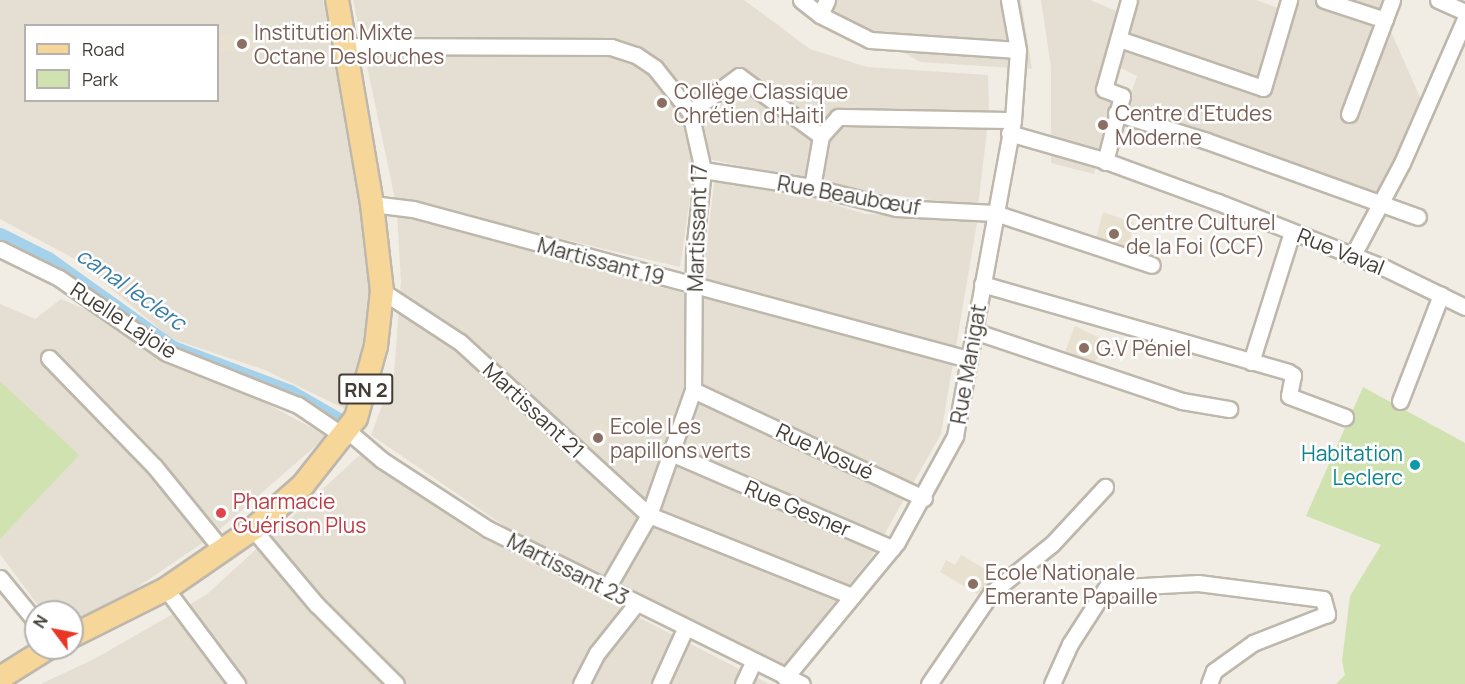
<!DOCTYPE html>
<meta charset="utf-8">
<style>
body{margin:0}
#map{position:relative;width:1465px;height:684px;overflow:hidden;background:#f1ede5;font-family:Manrope,sans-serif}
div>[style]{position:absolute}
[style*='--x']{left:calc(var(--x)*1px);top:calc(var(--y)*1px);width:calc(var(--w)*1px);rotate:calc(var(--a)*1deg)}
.residential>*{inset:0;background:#e4ded3}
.education>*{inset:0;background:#e9e1d0}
.green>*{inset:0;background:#cfe2b0}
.canal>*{height:15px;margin:-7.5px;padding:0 7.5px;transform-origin:7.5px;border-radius:7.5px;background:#a5d1ea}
.roads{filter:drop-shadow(2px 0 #beb7ab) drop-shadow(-2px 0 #beb7ab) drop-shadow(0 2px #beb7ab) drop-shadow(0 -2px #beb7ab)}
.street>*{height:15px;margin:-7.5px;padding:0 7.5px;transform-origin:7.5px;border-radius:7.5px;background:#fff}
.primary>*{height:22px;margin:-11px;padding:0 11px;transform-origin:11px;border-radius:11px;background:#f6d699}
.dots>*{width:16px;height:16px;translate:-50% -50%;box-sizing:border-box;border:3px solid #fff;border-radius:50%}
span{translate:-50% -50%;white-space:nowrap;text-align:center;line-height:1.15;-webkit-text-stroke:5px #fff;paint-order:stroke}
.shield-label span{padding:2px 4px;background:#fff;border:2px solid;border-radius:4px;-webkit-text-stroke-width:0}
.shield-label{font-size:20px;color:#433d35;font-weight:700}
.education-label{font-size:21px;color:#785e54}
.left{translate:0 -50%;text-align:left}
.street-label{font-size:21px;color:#433d35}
.culture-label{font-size:21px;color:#0d838f}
.right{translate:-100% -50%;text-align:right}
.health-label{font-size:21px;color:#be3a42}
.water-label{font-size:22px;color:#377da5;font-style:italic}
.legend{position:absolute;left:24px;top:24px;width:195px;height:78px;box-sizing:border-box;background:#fff;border:2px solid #b4b1ae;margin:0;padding:8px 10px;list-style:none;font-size:18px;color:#433d35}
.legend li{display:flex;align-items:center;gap:12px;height:30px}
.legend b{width:30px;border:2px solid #b4b1ae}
.north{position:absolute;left:24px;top:600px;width:60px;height:60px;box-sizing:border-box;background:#fff;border:2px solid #b4b1ae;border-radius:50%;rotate:302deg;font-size:16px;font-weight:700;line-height:24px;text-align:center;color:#433d35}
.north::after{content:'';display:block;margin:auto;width:21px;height:27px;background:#e83724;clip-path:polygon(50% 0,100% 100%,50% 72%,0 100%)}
</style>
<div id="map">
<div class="residential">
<div style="clip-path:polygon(evenodd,0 0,323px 0,368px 234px,371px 311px,358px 379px,345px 409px,265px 370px,172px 339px,75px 259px,0 219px,0 0,26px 26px,218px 26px,218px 100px,26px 100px,26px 26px)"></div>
<div style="clip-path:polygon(353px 0,744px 0,810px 49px,867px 67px,988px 75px,989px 114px,978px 206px,839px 188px,696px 156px,680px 267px,395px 199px)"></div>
<div style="clip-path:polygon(816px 0,1021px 0,1032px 69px,920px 62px)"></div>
<div style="clip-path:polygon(1041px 0,1090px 0,1119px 12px,1097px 81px,1116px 92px,1094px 174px,1051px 163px,1051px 67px)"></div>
<div style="clip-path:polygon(1135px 0,1256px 0,1278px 8px,1257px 76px,1273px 82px,1294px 0,1386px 0,1388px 25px,1423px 104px,1375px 197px,1125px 112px,1137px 76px,1121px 68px)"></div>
<div style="clip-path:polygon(715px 177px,759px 181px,865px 214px,978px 217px,941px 434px,872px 556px,781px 669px,560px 564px,371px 435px,394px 374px,401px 281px,397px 214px,700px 298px)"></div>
<div style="clip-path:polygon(61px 299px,121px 325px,327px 436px,211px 537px,72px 632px,72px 612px,43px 612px,0 554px,0 539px,78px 455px,0 381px,0 304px,35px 319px)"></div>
<div style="clip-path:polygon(360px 455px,477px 535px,769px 684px,41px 684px,96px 658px,206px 595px)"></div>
</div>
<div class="education">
<div style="clip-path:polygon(264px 32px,267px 47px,218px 52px,218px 36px)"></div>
<div style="clip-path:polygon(1103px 212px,1134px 223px,1126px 256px,1094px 246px)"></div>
<div style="clip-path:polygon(1075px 326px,1106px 341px,1094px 364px,1064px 354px)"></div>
<div style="clip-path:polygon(602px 422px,614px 433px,595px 455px,583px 443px)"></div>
<div style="clip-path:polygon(961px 555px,992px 573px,979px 595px,940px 572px,946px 560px,955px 565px)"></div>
</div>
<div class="green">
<div style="clip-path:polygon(0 381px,79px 455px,0 539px)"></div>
<div style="clip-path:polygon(1363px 387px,1465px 443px,1465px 684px,1336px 684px,1345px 675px,1342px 661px,1350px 596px,1381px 545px,1306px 516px)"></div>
</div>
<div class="canal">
<div style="--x:0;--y:235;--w:54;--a:26.6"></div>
<div style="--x:48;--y:259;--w:153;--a:35.5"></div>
<div style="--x:173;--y:348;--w:125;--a:20.6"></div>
<div style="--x:290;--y:392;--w:54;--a:29.9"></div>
</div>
<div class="roads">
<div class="street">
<div style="--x:801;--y:0;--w:24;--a:38"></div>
<div style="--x:820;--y:15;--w:56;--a:26.6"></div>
<div style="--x:870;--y:40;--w:148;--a:3.9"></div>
<div style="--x:1324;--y:0;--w:64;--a:18.2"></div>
<div style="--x:1438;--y:0;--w:30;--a:24"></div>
<div style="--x:820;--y:15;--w:17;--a:-65"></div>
<div style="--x:1119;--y:39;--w:152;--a:18.8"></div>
<div style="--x:1263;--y:88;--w:92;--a:-73.5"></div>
<div style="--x:345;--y:46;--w:266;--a:0.2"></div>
<div style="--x:611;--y:47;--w:26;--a:18"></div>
<div style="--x:636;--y:55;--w:23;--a:34"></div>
<div style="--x:655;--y:68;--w:56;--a:51.5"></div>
<div style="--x:690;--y:112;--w:59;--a:77.4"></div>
<div style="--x:703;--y:170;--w:81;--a:96.3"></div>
<div style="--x:694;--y:251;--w:139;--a:90.4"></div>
<div style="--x:693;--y:390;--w:133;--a:109.4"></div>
<div style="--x:649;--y:515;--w:84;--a:119.9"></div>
<div style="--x:690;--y:112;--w:61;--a:-36.3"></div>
<div style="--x:739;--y:76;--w:102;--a:36.2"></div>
<div style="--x:821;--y:136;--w:52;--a:100"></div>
<div style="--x:1116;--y:113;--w:95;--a:17.1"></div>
<div style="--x:1207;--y:141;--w:224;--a:19.8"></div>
<div style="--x:1349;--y:114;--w:122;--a:-69.3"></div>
<div style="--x:1009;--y:133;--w:98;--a:16"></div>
<div style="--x:1103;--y:160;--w:122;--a:20.1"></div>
<div style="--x:1218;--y:202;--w:180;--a:21.6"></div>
<div style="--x:1385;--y:268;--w:89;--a:26"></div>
<div style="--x:821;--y:136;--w:25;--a:-48"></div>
<div style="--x:838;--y:117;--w:175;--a:1"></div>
<div style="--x:1105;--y:162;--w:68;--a:-75.6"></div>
<div style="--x:1122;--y:96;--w:19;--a:-159"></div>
<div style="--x:1104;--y:89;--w:92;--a:-74.3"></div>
<div style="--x:703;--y:170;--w:110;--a:8.9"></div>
<div style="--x:812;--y:187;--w:87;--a:14"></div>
<div style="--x:896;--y:208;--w:99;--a:2.9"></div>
<div style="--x:995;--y:213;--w:165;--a:18.3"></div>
<div style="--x:372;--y:204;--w:41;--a:7"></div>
<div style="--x:413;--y:209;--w:575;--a:15.12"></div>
<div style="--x:0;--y:249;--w:66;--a:26.2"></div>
<div style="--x:59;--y:278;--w:131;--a:34.8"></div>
<div style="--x:167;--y:353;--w:141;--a:21.7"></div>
<div style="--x:298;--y:405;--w:57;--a:34.2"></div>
<div style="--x:1353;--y:255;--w:104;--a:-62"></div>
<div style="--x:1402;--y:163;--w:157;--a:-66.4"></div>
<div style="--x:982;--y:284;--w:318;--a:16"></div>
<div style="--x:1288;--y:372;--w:6;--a:31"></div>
<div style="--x:1293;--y:375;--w:21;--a:101"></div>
<div style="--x:1289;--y:396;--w:60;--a:20.6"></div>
<div style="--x:382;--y:291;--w:93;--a:33.2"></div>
<div style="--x:460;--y:342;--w:256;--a:42.5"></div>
<div style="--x:649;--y:515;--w:219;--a:21.8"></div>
<div style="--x:974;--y:331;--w:219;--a:18.6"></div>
<div style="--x:1182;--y:401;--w:48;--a:9.7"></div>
<div style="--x:49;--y:358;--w:152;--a:45.8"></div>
<div style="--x:155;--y:467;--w:108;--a:51"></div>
<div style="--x:1251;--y:362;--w:136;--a:-72.5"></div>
<div style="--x:693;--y:390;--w:255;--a:25.1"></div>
<div style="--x:1400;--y:401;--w:114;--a:-68.9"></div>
<div style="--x:348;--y:431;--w:45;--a:40.5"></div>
<div style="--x:382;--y:460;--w:126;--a:33.1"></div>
<div style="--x:488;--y:529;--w:350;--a:26.3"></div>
<div style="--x:671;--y:453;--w:241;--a:23.3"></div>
<div style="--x:253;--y:529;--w:98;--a:50"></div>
<div style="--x:316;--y:604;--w:113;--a:45"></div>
<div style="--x:0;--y:578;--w:57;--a:50.7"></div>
<div style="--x:166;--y:589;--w:119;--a:53.2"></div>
<div style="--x:785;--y:678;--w:176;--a:-50.5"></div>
<div style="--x:897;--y:542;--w:121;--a:-61.3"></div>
<div style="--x:955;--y:436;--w:321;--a:-79.6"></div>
<div style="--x:1013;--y:120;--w:70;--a:-85.9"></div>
<div style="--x:1018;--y:50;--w:51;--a:-100.2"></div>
<div style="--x:581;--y:684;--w:35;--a:-63"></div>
<div style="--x:597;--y:653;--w:63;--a:-51.5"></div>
<div style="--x:660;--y:684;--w:60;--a:-65.6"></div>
<div style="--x:743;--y:684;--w:23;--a:-65"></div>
<div style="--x:929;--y:684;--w:110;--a:-55.7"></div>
<div style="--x:991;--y:593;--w:78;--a:-38.8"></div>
<div style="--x:1052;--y:544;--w:78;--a:-47.1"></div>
<div style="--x:1052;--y:684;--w:44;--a:-65.8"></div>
<div style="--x:1070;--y:644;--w:67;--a:-57.3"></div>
<div style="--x:1106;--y:588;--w:92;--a:-3.1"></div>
<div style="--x:1198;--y:583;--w:126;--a:7.3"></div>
<div style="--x:1323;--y:599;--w:16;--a:75"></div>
<div style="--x:1327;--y:614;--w:79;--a:158.6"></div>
<div style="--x:1253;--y:643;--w:48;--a:144.3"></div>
<div style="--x:1214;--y:671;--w:14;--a:111"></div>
</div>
<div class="primary">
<div style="--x:72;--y:636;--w:105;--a:-26.6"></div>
<div style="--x:166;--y:589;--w:106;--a:-34.6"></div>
<div style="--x:253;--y:529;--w:67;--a:-41.3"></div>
<div style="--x:303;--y:485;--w:85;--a:-51.7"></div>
<div style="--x:356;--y:418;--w:75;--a:-74.5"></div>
<div style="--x:376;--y:346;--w:55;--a:-83.8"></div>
<div style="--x:382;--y:291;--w:88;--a:-96.6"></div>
<div style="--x:372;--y:204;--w:207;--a:-99.7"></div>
<div style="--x:0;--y:678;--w:57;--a:-32"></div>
</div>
</div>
<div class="dots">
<div style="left:242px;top:44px;background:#8d6e63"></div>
<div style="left:662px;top:103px;background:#8d6e63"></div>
<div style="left:1103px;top:125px;background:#8d6e63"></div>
<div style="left:1114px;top:234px;background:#8d6e63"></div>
<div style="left:1084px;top:348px;background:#8d6e63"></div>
<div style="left:598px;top:438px;background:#8d6e63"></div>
<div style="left:1415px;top:465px;background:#0f9aa8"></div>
<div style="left:221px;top:513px;background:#e0444e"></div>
<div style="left:973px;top:584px;background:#8d6e63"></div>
</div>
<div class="shield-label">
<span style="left:366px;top:389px">RN 2</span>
</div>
<div class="education-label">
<span class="left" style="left:254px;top:44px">Institution Mixte<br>Octane Deslouches</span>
<span class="left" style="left:674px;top:103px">Collège Classique<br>Chrétien d'Haiti</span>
<span class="left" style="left:1115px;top:125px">Centre d'Etudes<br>Moderne</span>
<span class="left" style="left:1126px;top:234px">Centre Culturel<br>de la Foi (CCF)</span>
<span class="left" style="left:1096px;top:348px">G.V Péniel</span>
<span class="left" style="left:610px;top:438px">Ecole Les<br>papillons verts</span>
<span class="left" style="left:985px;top:584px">Ecole Nationale<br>Emerante Papaille</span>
</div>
<div class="street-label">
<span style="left:849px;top:195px;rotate:10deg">Rue Beaubœuf</span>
<span style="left:697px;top:228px;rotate:-88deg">Martissant 17</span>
<span style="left:1341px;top:251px;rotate:22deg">Rue Vaval</span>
<span style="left:601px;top:261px;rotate:15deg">Martissant 19</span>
<span style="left:124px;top:320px;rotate:33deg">Ruelle Lajoie</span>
<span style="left:968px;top:364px;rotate:-80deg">Rue Manigat</span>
<span style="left:534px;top:410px;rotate:43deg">Martissant 21</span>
<span style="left:825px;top:451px;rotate:25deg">Rue Nosué</span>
<span style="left:798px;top:508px;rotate:23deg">Rue Gesner</span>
<span style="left:568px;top:569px;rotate:27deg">Martissant 23</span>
</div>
<div class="culture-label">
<span class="right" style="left:1403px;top:465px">Habitation<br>Leclerc</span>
</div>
<div class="health-label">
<span class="left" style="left:233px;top:513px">Pharmacie<br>Guérison Plus</span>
</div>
<div class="water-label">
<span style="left:131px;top:289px;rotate:35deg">canal leclerc</span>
</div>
<ul class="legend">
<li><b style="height:8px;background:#f6d699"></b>Road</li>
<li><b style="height:16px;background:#cfe2b0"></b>Park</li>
</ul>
<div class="north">N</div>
</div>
